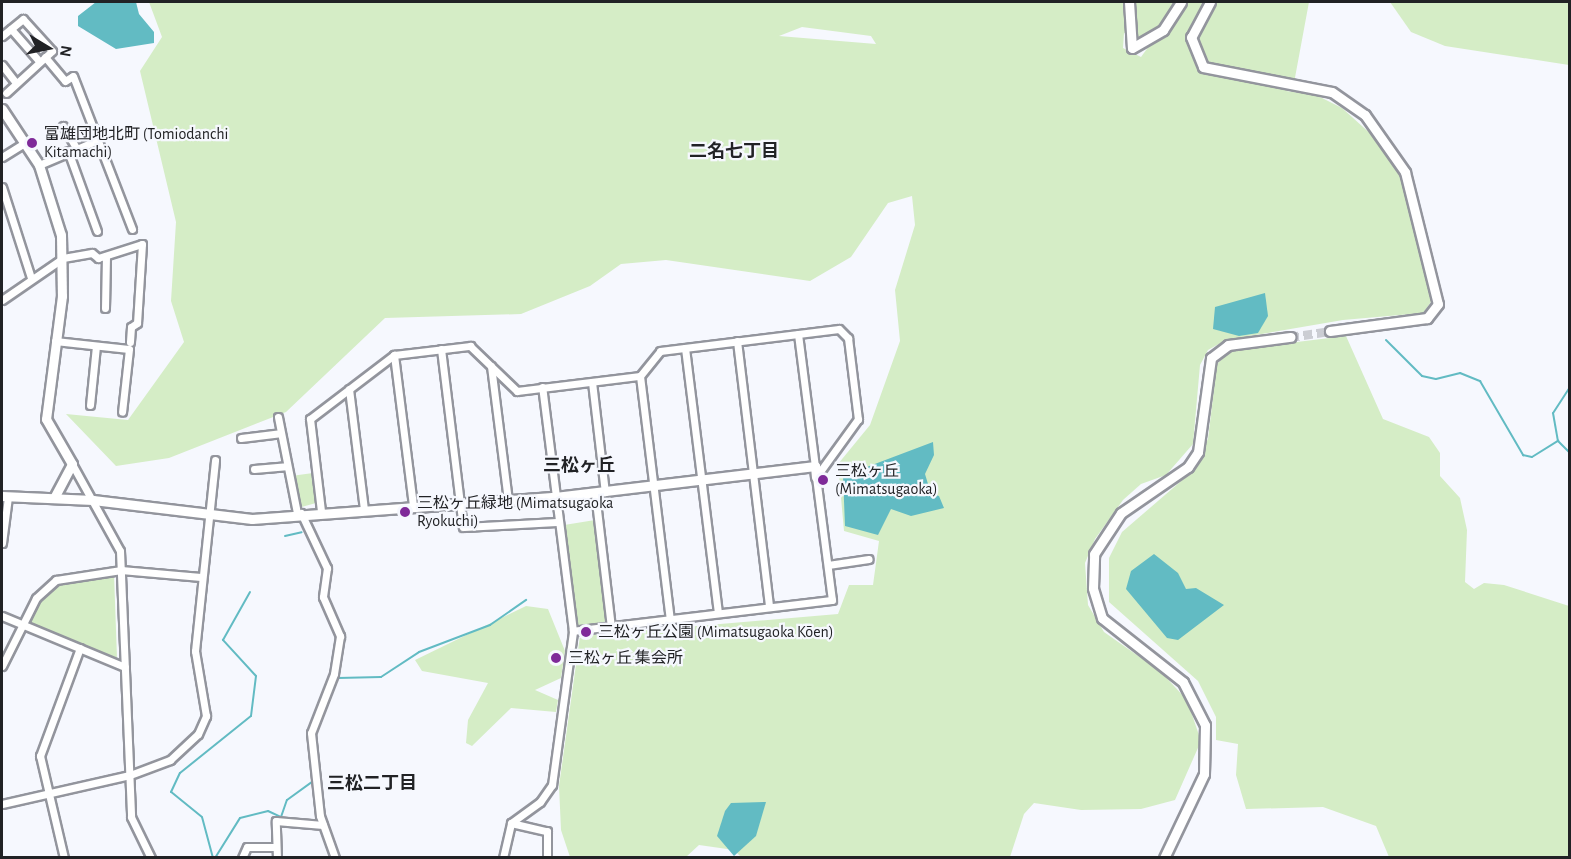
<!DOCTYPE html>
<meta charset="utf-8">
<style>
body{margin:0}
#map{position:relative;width:1571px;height:859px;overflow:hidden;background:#f6f8fe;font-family:"Alegreya Sans","Noto Sans JP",sans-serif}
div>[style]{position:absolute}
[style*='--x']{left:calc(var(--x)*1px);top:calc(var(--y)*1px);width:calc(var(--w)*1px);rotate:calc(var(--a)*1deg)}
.green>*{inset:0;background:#d5edc6}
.water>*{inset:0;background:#62bbc3}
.stream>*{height:2px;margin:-1px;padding:0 1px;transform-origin:1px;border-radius:1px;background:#62bbc3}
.secondary-tunnel>*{height:9px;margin-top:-4.5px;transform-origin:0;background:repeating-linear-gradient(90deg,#cbcdd3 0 9px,transparent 0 13.5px)}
.roads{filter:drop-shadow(2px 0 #93959d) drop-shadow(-2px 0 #93959d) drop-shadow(0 2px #93959d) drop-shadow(0 -2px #93959d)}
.street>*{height:7px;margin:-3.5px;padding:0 3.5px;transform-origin:3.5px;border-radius:3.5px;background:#fff}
.secondary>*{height:9px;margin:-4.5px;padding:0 4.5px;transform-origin:4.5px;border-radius:4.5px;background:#fff}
.dots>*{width:16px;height:16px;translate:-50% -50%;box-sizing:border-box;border:3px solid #f6f8fe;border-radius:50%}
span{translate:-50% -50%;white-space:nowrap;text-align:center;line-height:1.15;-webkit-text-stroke:4.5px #f6f8fe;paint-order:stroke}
.poi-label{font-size:16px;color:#212225}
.left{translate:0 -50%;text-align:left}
.neighbourhood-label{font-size:18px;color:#212225;font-weight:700}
.frame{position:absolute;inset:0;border:3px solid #212225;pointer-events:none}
.north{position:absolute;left:18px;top:18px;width:60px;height:60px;-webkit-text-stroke:4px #f6f8fe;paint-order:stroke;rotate:100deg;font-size:16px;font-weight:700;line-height:24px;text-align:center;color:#212225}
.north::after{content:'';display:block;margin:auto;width:21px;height:27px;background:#212225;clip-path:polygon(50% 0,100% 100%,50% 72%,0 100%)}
</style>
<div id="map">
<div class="green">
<div style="clip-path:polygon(evenodd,149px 2px,1309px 2px,1294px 83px,1286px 91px,1316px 95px,1342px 108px,1383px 145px,1398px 170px,1433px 299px,1423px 313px,1343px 320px,1226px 340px,1208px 350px,1200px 365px,1193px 444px,1166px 475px,1141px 484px,1123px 500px,1095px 539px,1085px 563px,1088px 605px,1104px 632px,1161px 672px,1187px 700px,1201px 741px,1175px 800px,1141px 809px,1081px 810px,1034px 803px,1024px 814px,1010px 857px,742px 858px,734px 850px,699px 845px,686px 857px,570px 857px,561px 830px,559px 786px,580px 636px,838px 614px,849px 585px,873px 585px,879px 541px,844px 531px,838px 464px,870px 425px,900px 341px,895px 290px,915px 225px,912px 196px,888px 203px,851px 257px,810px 281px,666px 260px,621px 264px,590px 286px,521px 314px,385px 318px,286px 412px,169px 458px,116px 466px,66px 414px,128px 420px,184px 342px,171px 301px,176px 222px,140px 71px,162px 37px,149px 2px,802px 27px,871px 36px,876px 44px,779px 36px,802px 27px,149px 2px,1124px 33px,1149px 46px,1141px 57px,1123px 48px,1124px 33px)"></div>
<div style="clip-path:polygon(1390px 2px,1569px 2px,1569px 65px,1445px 46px,1411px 32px)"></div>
<div style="clip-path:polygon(1346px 336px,1383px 419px,1429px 437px,1440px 453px,1440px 476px,1460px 498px,1467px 530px,1465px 582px,1474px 589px,1484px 583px,1504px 585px,1569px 606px,1569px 857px,1389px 857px,1376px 826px,1323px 807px,1246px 809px,1236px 775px,1238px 744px,1216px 740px,1216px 717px,1198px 681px,1109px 602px,1109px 558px,1122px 532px,1187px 476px,1208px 439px,1217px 364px,1231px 350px)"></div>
<div style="clip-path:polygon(313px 473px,316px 503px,298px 508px,291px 476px)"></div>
<div style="clip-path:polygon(595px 520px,607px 618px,603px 624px,578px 627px,558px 526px)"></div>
<div style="clip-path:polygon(114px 574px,117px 658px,30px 623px,38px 602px,53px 586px)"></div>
<div style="clip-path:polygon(526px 606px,548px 609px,565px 651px,561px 678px,535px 690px,558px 700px,556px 712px,511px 708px,472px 746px,466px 743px,468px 720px,488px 683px,422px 671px,415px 660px)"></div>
</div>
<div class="water">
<div style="clip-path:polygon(96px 2px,136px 2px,139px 14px,154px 32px,154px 43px,116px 49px,78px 26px,78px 16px)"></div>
<div style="clip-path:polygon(1265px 293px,1268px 316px,1258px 333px,1239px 336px,1213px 329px,1215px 307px)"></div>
<div style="clip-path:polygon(933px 442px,934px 455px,925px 474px,931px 494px,939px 496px,944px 508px,911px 516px,891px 509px,878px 535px,845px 526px,843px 476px)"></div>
<div style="clip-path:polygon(1154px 554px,1178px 573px,1186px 589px,1196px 588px,1224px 605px,1178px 640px,1167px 638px,1126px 589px,1131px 571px)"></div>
<div style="clip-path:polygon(766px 802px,756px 836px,734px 856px,717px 836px,725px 811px,731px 803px)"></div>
</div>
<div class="stream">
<div style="--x:1386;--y:340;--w:51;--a:45"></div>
<div style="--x:1422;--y:376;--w:14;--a:12"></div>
<div style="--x:1436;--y:379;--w:25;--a:-14"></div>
<div style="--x:1460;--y:373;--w:22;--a:22"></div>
<div style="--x:1480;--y:381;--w:86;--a:59.8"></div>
<div style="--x:1523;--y:455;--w:9;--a:13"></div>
<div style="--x:1532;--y:457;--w:31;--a:-32"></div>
<div style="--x:1570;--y:387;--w:31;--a:123"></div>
<div style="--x:1553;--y:413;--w:28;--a:80"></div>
<div style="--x:1558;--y:441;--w:17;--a:45"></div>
<div style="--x:285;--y:536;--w:17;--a:-13"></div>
<div style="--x:329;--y:694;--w:18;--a:-61"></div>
<div style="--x:338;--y:678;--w:43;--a:-1.3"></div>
<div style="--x:381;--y:677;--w:45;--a:-33.3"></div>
<div style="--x:419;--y:652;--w:76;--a:-20.8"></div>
<div style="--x:490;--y:625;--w:44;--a:-34.8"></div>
<div style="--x:213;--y:858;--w:42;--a:-105"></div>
<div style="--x:202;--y:817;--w:40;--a:-141"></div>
<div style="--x:171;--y:792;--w:21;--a:-65"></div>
<div style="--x:180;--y:773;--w:91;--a:-38.8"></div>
<div style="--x:251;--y:716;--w:40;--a:-82.9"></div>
<div style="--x:256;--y:676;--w:49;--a:-132.5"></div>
<div style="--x:223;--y:640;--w:55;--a:-60.6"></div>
<div style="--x:215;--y:858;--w:47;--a:-58"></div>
<div style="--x:240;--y:818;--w:29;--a:-14"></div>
<div style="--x:268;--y:811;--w:14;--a:25"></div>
<div style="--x:281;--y:817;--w:18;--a:-71"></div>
<div style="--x:287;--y:800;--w:39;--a:-36"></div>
<div style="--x:319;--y:777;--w:24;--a:-97"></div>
</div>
<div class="secondary-tunnel">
<div style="--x:1290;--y:337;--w:40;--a:-8.5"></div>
</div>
<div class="roads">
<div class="street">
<div style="--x:11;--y:29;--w:43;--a:48.8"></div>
<div style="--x:2;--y:36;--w:27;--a:-39"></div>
<div style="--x:23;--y:19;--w:43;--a:47.8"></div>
<div style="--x:52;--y:51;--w:62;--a:137.6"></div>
<div style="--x:45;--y:57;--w:31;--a:50"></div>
<div style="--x:65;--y:81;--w:9;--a:-32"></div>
<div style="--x:73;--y:76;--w:164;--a:68.9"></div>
<div style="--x:2;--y:65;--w:23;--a:52"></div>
<div style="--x:63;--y:126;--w:26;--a:59"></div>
<div style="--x:68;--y:151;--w:85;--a:70.1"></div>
<div style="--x:2;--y:157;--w:26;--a:-32"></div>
<div style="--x:39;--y:165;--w:64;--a:-23"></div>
<div style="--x:2;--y:187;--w:96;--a:72.3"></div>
<div style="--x:2;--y:300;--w:74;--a:-34.5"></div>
<div style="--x:63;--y:258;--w:29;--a:-10"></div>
<div style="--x:92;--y:253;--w:8;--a:40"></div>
<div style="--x:98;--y:258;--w:46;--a:-17.7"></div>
<div style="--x:142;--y:244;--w:79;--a:93.6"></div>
<div style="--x:137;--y:323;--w:7;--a:146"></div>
<div style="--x:131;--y:327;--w:15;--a:94"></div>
<div style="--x:105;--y:308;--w:52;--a:-88.9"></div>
<div style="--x:798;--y:334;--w:133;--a:82.7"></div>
<div style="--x:55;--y:341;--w:74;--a:6.2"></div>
<div style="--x:129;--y:349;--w:63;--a:96.3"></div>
<div style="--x:737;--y:341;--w:268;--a:83.1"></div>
<div style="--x:685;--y:348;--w:267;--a:82.9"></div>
<div style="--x:441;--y:349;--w:179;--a:83"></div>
<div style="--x:463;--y:527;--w:95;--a:-3"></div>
<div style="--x:394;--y:355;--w:152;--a:82.8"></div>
<div style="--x:491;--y:366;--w:135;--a:82.8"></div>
<div style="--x:640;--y:376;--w:245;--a:83"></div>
<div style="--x:592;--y:382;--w:111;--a:83.3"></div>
<div style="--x:349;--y:389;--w:121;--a:82.9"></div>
<div style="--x:90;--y:405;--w:59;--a:-84.2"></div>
<div style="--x:278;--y:417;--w:98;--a:78.8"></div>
<div style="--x:241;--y:438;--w:39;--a:-7"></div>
<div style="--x:72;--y:464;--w:99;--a:61.1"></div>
<div style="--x:120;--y:551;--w:266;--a:87.6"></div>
<div style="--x:131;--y:817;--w:46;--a:64"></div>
<div style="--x:254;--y:469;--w:32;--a:-5"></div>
<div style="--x:595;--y:493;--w:135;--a:83.2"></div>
<div style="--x:321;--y:511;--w:93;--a:-96.8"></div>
<div style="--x:310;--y:419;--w:106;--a:-37.3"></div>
<div style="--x:394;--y:355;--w:77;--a:-6.8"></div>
<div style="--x:470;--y:346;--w:65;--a:43.8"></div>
<div style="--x:517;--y:391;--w:124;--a:-7"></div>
<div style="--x:640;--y:376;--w:32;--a:-51"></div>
<div style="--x:660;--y:351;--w:180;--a:-7"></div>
<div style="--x:839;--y:329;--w:13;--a:45"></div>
<div style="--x:848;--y:338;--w:82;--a:83"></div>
<div style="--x:858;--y:419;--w:72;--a:125.9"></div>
<div style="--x:816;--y:477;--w:124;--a:82.6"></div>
<div style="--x:832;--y:600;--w:261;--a:173.2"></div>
<div style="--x:301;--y:513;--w:61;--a:64.7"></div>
<div style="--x:327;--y:568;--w:29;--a:98"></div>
<div style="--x:323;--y:597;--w:43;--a:66.4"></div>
<div style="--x:340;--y:636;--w:38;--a:99"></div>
<div style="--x:334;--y:674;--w:63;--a:111.3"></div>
<div style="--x:311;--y:733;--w:83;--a:83.8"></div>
<div style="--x:320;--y:816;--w:45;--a:70.3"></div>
<div style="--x:2;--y:543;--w:46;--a:-82.6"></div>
<div style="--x:828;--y:565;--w:41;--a:-8.3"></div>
<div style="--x:2;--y:616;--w:133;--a:22.5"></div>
<div style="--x:2;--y:666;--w:76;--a:-63.4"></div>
<div style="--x:36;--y:598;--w:27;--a:-42"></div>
<div style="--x:56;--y:580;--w:66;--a:-8.7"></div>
<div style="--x:121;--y:570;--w:80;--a:5"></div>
<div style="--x:2;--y:804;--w:131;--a:-12.8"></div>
<div style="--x:130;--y:775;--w:43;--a:-20.6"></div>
<div style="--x:170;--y:760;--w:38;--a:-43"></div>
<div style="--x:198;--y:734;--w:20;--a:-66"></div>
<div style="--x:206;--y:716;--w:66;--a:-99.6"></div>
<div style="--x:195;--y:651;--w:192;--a:-84"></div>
<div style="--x:511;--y:823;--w:37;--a:13"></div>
<div style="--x:547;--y:831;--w:27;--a:90"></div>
<div style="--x:64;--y:858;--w:105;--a:-103.2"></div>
<div style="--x:40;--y:756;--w:115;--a:-69.7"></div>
<div style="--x:242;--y:858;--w:12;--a:-66"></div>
<div style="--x:247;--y:847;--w:29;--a:0"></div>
<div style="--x:277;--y:858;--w:37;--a:-92"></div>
<div style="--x:276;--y:821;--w:47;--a:4.9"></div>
<div style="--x:503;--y:858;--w:36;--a:-77"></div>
<div style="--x:511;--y:823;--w:36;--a:-36"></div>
<div style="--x:540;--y:802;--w:21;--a:-55"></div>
<div style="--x:552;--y:785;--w:155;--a:-82.2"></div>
<div style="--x:573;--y:631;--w:246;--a:-97.2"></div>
</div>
<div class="secondary">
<div style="--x:1129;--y:2;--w:46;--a:86.3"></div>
<div style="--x:1132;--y:48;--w:36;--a:-30"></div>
<div style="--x:1163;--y:30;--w:33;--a:-57"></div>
<div style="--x:1210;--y:2;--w:40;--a:118"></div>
<div style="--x:1191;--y:37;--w:32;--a:68"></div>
<div style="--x:1203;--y:67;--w:131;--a:11"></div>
<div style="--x:1332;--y:92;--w:40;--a:34.9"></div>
<div style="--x:1365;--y:115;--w:70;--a:54.9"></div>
<div style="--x:1405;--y:172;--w:136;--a:76"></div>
<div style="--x:1438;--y:304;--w:18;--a:128"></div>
<div style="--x:1427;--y:318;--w:98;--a:172.4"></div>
<div style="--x:2;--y:109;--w:67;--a:56.5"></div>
<div style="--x:39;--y:165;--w:73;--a:72.6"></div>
<div style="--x:61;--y:235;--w:61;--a:89.1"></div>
<div style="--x:62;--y:296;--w:124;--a:97.4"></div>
<div style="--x:46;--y:419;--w:52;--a:60"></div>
<div style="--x:72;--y:464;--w:38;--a:118"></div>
<div style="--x:2;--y:496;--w:91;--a:2.5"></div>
<div style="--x:93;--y:500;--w:160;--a:6.8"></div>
<div style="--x:252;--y:519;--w:304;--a:-4.2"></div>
<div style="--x:555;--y:497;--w:262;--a:-6.8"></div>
<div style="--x:815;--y:466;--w:11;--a:85"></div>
<div style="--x:1164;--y:858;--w:93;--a:-64.5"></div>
<div style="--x:1204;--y:774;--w:49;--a:-88.8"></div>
<div style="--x:1205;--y:725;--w:48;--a:-117.1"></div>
<div style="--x:1183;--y:682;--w:103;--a:-141.7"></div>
<div style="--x:1102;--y:618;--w:31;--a:-107"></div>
<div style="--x:1093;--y:588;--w:34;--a:-88"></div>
<div style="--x:1094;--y:554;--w:49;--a:-56.6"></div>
<div style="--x:1121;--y:513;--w:81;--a:-34.5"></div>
<div style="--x:1188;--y:467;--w:18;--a:-56"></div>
<div style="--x:1198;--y:452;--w:95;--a:-82.1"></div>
<div style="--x:1211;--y:358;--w:21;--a:-37"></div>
<div style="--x:1228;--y:345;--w:63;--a:-7.4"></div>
</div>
</div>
<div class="dots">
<div style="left:32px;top:143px;background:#7f2a99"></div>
<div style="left:823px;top:480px;background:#7f2a99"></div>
<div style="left:405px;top:512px;background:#7f2a99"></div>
<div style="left:586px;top:632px;background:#7f2a99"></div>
<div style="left:556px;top:658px;background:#7f2a99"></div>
</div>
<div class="poi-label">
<span class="left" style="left:44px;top:143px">富雄団地北町 (Tomiodanchi<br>Kitamachi)</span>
<span class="left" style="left:835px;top:480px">三松ヶ丘<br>(Mimatsugaoka)</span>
<span class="left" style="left:417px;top:512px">三松ヶ丘緑地 (Mimatsugaoka<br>Ryokuchi)</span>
<span class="left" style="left:598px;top:632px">三松ヶ丘公園 (Mimatsugaoka Kōen)</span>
<span class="left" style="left:568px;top:658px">三松ヶ丘 集会所</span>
</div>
<div class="neighbourhood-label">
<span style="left:734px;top:152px">二名七丁目</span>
<span style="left:579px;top:466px">三松ヶ丘</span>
<span style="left:372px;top:784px">三松二丁目</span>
</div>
<div class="frame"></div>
<div class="north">N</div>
</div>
